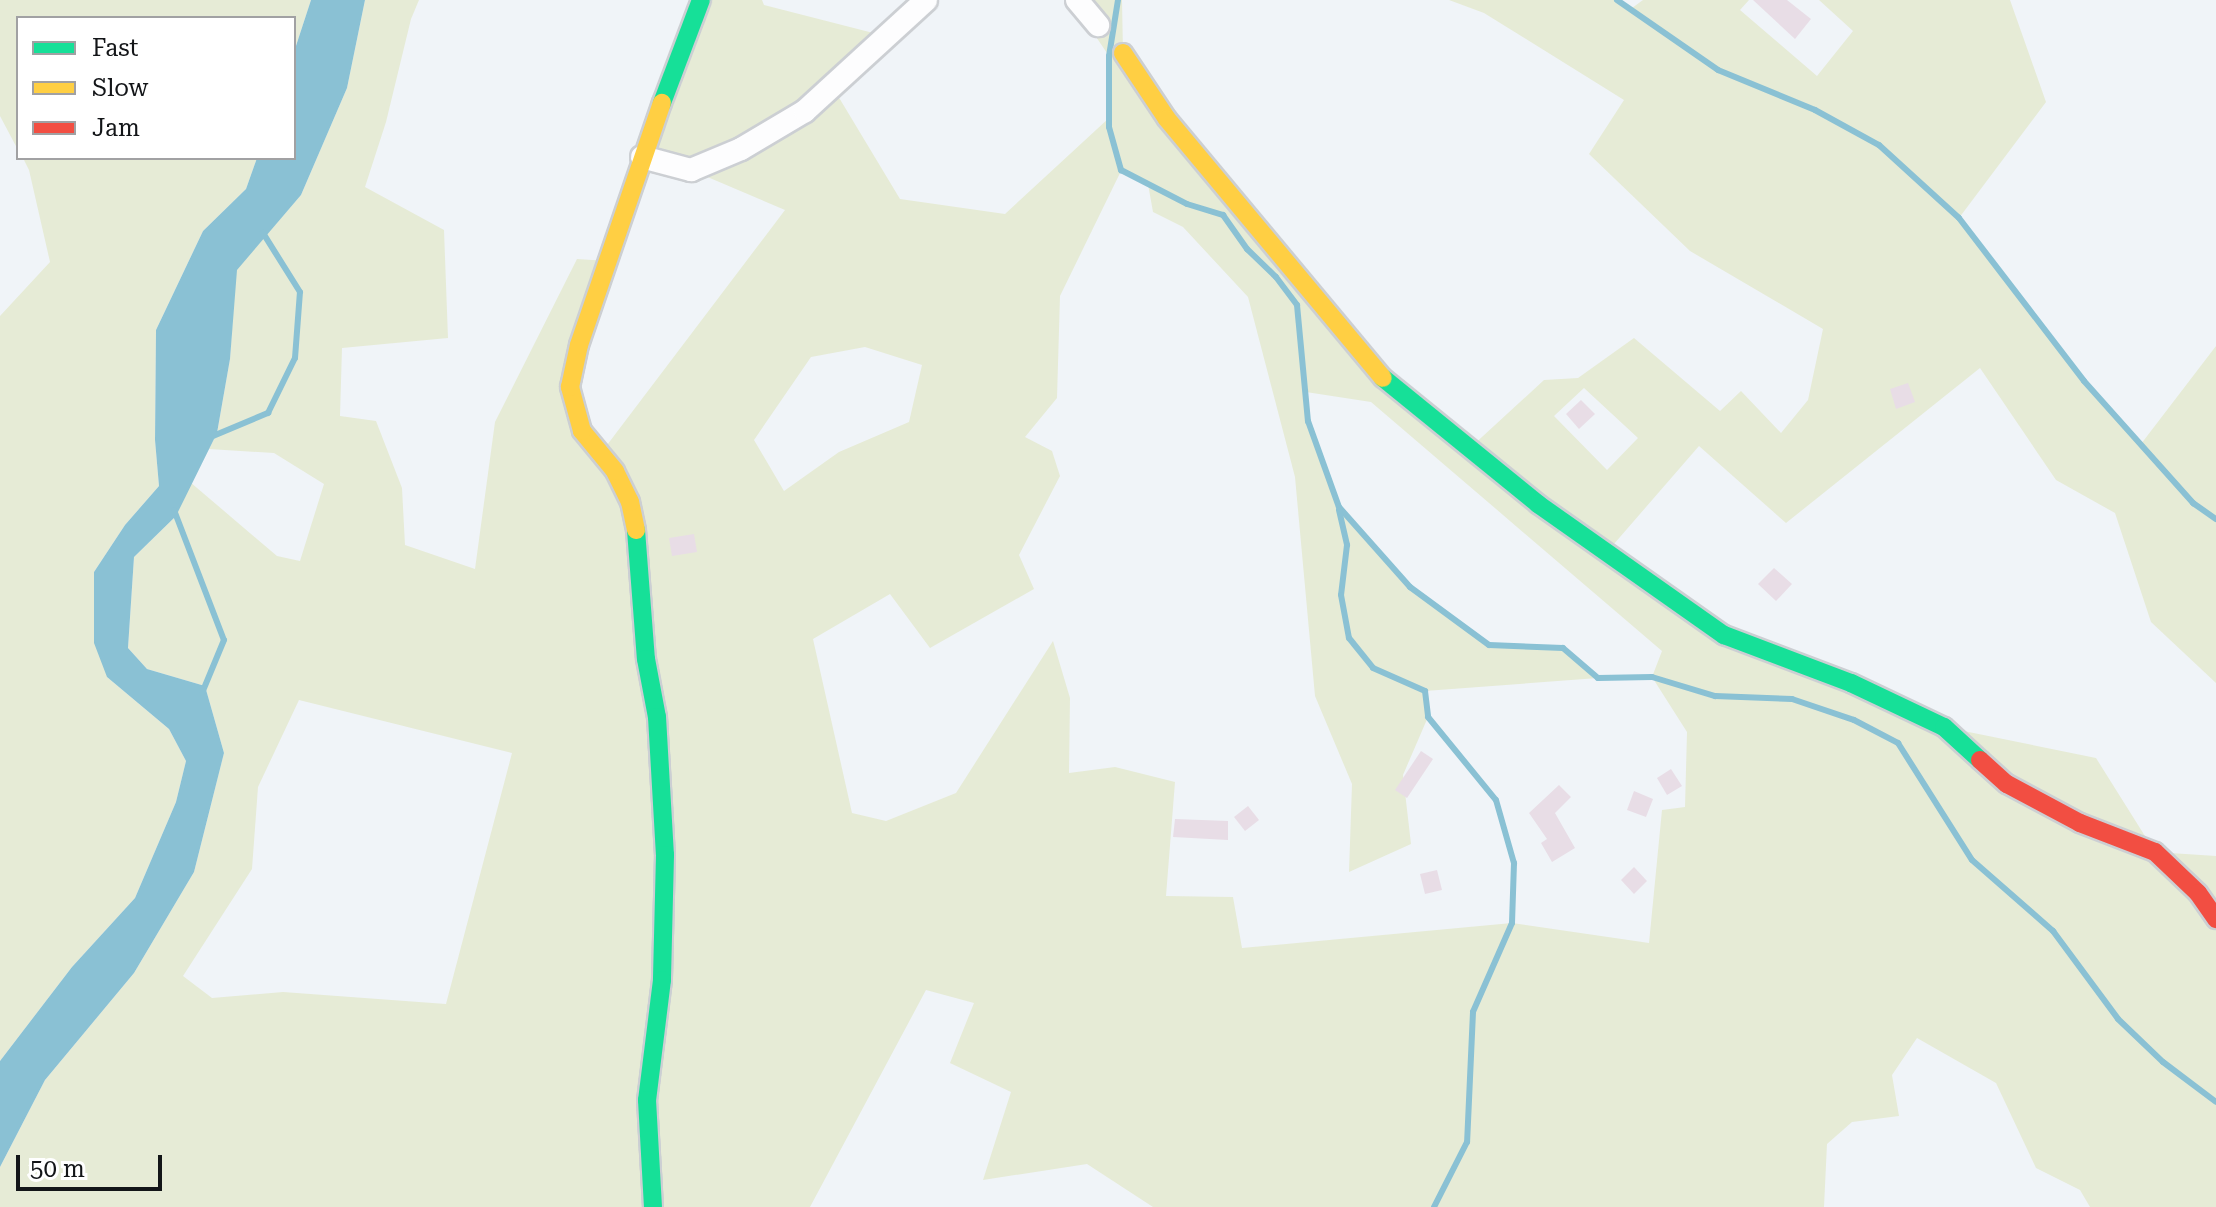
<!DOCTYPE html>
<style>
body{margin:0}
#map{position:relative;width:2216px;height:1207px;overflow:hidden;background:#f0f4f8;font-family:"Roboto Serif",serif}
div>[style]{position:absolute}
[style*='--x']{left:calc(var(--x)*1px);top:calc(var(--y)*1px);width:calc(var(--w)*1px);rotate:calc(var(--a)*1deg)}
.green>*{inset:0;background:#e6ebd6}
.water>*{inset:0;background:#8ac1d4}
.stream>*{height:6px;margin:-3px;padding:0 3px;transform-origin:3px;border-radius:3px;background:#8ac1d4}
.building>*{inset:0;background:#e8dde6}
.roads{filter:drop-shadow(2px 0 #cccfd3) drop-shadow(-2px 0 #cccfd3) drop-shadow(0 2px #cccfd3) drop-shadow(0 -2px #cccfd3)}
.street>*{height:22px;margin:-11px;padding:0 11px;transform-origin:11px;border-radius:11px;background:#fdfdfe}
.fast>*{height:18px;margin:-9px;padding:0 9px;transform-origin:9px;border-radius:9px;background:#16e098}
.slow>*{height:18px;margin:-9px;padding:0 9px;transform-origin:9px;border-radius:9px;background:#ffcf43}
.jam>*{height:18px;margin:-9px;padding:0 9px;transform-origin:9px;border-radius:9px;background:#f24e42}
span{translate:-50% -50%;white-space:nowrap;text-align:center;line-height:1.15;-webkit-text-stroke:8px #fff;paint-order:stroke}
.legend{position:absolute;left:16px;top:16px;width:280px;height:144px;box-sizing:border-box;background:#fff;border:2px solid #a1a1a3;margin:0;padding:10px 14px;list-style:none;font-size:24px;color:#131518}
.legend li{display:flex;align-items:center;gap:16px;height:40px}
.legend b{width:40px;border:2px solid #a1a1a3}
.scale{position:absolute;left:16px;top:1155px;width:146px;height:36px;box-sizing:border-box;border:4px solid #131518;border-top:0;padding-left:10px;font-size:24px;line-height:28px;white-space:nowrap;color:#131518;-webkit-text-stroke:6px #fff;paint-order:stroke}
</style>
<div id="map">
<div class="green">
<div style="clip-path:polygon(0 0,311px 0,294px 52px,294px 18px,18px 18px,18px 150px,0 116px)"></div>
<div style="clip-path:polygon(evenodd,365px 0,419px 0,411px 19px,386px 122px,365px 187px,444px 230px,448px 338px,342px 348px,340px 416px,376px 421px,402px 488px,405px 545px,475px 569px,495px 422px,577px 259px,608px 261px,570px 386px,601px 453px,785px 210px,691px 170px,642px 157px,701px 0,762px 0,764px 5px,885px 36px,832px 86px,900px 199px,1005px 214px,1109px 118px,1109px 56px,1071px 0,1122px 0,1123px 53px,1320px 306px,1470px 448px,1544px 380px,1578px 378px,1634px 338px,1720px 411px,1741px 391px,1781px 433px,1808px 400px,1823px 329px,1690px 251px,1589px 154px,1624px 100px,1484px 13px,1449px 0,1617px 0,1632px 8px,1643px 0,1749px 0,1740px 10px,1817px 76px,1853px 31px,1819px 0,2010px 0,2046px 102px,1959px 218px,2084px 381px,2141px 444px,2216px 346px,2216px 683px,2151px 622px,2115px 513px,2056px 480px,1980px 368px,1786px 523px,1699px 446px,1607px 552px,1724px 635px,1944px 727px,2096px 758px,2155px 852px,2216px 856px,2216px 1207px,2090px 1207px,2080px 1190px,2036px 1168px,1996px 1083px,1917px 1038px,1892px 1075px,1899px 1116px,1852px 1122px,1827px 1144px,1824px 1207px,1153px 1207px,1087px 1164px,983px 1180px,1011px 1092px,950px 1063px,974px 1003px,926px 990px,810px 1207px,0 1207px,0 1167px,45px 1080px,134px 973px,194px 872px,224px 753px,205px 686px,147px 669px,128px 648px,134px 557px,176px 516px,190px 482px,277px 556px,300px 561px,324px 484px,274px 453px,209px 449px,217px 433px,230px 359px,236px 270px,301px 195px,347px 88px,365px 0,1121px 171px,1148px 184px,1153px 212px,1183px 227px,1248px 297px,1295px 477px,1315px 696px,1352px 784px,1349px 872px,1411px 844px,1403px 775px,1428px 717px,1425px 691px,1598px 678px,1563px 648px,1489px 645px,1410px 587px,1339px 507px,1308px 421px,1306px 392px,1371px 402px,1662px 651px,1652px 677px,1687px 732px,1685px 807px,1662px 810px,1649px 943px,1512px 923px,1242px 948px,1233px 897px,1166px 896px,1175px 782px,1115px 767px,1069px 773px,1070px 698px,1053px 641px,956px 793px,886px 821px,852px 813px,813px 639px,890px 594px,930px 648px,1034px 589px,1019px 555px,1060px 476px,1052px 451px,1025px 437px,1057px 398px,1060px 296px,1121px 171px,365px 0,865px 347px,922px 365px,909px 422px,839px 452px,784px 491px,754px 440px,811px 357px,865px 347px,365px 0,1584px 388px,1638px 438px,1607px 470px,1554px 416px,1584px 388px,365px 0,299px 700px,512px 753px,446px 1004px,283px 992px,212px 998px,183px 976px,252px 869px,258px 787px,299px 700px)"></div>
<div style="clip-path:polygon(23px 158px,257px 158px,246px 189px,203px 231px,156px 330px,155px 440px,159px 486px,125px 525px,94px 572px,107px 677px,169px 729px,186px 761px,176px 802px,135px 898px,72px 967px,0 1061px,0 316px,50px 262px,29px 170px)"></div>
</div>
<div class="water">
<div style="clip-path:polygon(311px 0,365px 0,347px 88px,301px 195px,237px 270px,230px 359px,217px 433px,176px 516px,134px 557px,128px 648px,147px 669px,205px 686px,224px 753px,194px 872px,134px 973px,45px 1080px,0 1167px,0 1061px,72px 967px,135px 898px,176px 802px,186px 761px,169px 729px,107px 677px,94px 643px,94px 572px,125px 525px,159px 486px,155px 440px,156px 330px,203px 231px,246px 189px,257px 158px,294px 158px,294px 52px)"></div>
</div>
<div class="stream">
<div style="--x:1118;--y:0;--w:57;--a:99.1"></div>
<div style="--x:1109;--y:56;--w:71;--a:90"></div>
<div style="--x:1109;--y:127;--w:45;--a:74.4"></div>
<div style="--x:1121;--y:170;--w:74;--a:27.3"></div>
<div style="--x:1187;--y:204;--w:38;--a:17"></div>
<div style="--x:1223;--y:215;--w:42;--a:54.8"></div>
<div style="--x:1247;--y:249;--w:40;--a:44"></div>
<div style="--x:1276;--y:277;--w:35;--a:53"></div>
<div style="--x:1297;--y:305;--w:117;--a:84.6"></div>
<div style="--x:1308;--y:421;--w:91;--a:70.2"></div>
<div style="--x:1339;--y:507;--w:107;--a:48.4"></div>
<div style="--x:1410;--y:587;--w:98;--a:36.3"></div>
<div style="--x:1489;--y:645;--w:74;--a:2.3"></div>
<div style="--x:1563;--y:648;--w:46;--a:40.6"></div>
<div style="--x:1598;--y:678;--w:54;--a:-1.1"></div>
<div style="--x:1652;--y:677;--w:66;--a:16.8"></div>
<div style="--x:1715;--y:696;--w:77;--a:2.2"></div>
<div style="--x:1792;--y:699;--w:65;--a:18.7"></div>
<div style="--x:1854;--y:720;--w:50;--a:27.6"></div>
<div style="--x:1898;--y:743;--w:138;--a:57.7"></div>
<div style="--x:1972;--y:860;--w:108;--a:41.2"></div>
<div style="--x:2053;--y:931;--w:109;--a:53.5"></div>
<div style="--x:2118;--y:1019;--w:62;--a:43.7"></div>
<div style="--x:2163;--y:1062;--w:66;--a:37"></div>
<div style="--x:1617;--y:0;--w:123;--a:34.7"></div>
<div style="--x:1718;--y:70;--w:105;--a:22.4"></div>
<div style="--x:1815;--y:110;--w:73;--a:28.7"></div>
<div style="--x:1879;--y:145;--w:108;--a:42.4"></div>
<div style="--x:1959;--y:218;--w:205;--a:52.5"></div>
<div style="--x:2084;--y:381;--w:164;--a:48.2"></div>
<div style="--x:2193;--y:503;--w:28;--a:35"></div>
<div style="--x:213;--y:436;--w:60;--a:-22.7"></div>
<div style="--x:268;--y:413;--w:61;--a:-63.9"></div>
<div style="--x:295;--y:358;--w:66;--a:-85.7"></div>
<div style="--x:300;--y:292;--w:70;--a:-122.1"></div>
<div style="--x:174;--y:510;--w:139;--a:69"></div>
<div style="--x:224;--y:640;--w:57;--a:112.5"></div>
<div style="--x:1339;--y:510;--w:36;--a:77"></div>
<div style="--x:1347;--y:545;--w:50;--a:96.8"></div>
<div style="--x:1341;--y:595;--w:44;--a:79.5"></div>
<div style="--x:1349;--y:638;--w:38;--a:51"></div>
<div style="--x:1373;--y:668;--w:57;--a:23.9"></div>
<div style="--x:1425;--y:691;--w:26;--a:83"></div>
<div style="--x:1428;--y:717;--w:107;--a:50.7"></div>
<div style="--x:1496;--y:800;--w:66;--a:74.1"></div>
<div style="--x:1514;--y:863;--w:60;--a:91.9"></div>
<div style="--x:1512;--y:923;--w:97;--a:113.7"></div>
<div style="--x:1473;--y:1012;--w:130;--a:92.6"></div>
<div style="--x:1467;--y:1142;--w:73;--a:116.9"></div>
</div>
<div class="building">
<div style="clip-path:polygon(1753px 0,1787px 0,1811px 19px,1795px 39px)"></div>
<div style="clip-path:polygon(1908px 383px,1915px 402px,1896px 409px,1890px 389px)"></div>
<div style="clip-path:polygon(1581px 400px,1595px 414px,1579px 429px,1566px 414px)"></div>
<div style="clip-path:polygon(694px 534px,697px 552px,672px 556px,669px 538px)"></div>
<div style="clip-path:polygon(1774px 568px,1792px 584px,1776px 601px,1758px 584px)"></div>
<div style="clip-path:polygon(1421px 751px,1433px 759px,1407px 798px,1395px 790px)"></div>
<div style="clip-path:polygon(1671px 769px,1682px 786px,1667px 795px,1657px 778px)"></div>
<div style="clip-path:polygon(1559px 785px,1571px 797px,1555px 813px,1575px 848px,1552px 862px,1541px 843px,1547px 839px,1529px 813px)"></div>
<div style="clip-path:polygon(1634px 791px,1653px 799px,1646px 817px,1627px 810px)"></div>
<div style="clip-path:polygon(1248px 806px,1259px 820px,1245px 831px,1234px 817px)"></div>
<div style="clip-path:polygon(1175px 819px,1228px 821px,1228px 840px,1173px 837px)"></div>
<div style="clip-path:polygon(1634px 867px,1647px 881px,1634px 894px,1621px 880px)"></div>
<div style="clip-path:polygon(1437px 870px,1442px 890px,1425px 894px,1420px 874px)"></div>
</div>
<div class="roads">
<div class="street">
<div style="--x:1077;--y:0;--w:33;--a:50"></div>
<div style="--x:642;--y:157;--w:51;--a:14.9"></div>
<div style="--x:691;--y:170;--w:54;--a:-22.8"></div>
<div style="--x:741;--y:149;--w:74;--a:-30.7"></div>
<div style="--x:805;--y:111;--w:164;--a:-42.5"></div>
</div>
<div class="fast">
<div style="--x:662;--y:103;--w:110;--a:-69.3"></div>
<div style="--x:1383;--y:378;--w:200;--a:39.1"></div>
<div style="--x:1538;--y:504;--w:228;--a:35.2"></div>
<div style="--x:1724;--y:635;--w:136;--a:20.7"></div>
<div style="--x:1851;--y:683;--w:103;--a:25.3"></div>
<div style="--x:1944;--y:727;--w:49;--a:42.5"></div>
<div style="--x:636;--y:530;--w:129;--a:85.6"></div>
<div style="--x:646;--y:659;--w:59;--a:79.3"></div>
<div style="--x:657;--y:717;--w:138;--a:86.7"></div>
<div style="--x:665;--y:855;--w:125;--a:91.4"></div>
<div style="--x:662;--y:980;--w:121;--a:97.1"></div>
<div style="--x:647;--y:1100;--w:107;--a:86.8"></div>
</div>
<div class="slow">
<div style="--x:1123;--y:53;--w:79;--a:56.3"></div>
<div style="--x:1167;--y:119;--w:337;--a:50.2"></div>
<div style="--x:636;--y:530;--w:29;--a:-102"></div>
<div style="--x:630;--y:502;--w:34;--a:-116"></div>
<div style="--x:615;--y:471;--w:52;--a:-129.5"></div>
<div style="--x:582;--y:431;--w:46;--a:-105.3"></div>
<div style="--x:570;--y:387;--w:43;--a:-77.9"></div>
<div style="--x:579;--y:345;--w:256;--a:-71.1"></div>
</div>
<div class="jam">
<div style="--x:1980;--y:760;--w:36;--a:42"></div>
<div style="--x:2007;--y:784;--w:83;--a:28.1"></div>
<div style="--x:2080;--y:823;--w:80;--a:21.1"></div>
<div style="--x:2155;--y:852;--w:59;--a:43.6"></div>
<div style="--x:2198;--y:893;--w:32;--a:55"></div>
</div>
</div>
<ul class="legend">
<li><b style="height:10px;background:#16e098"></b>Fast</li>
<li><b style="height:10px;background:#ffcf43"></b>Slow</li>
<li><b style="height:10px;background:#f24e42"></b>Jam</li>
</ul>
<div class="scale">50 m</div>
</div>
